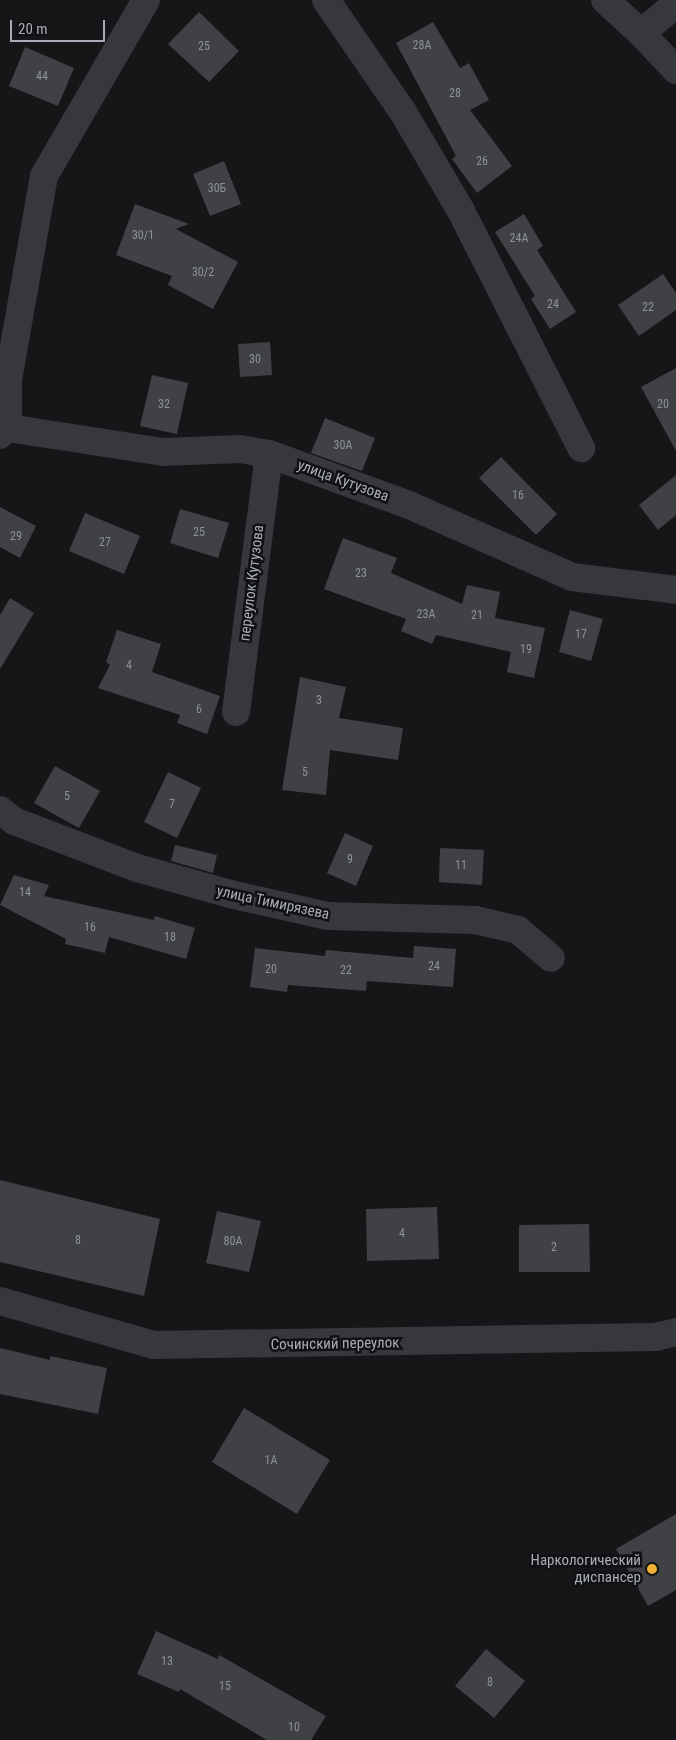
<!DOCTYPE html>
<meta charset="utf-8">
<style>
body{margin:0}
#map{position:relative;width:676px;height:1740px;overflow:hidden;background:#161618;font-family:"Roboto Condensed",sans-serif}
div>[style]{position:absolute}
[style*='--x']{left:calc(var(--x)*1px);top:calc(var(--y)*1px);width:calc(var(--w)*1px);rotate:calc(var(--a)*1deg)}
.building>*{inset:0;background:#404145}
.minor>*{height:28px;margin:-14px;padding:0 14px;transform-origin:14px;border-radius:14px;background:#37383d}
.dots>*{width:14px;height:14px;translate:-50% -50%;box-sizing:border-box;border:2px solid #111113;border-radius:50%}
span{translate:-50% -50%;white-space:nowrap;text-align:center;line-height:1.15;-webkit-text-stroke:5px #111113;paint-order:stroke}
.number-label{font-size:12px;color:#8e929b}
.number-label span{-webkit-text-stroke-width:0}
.street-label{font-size:15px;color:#a8adb8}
.poi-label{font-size:15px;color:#a8adb8}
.right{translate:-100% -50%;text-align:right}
.scale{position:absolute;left:10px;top:20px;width:95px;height:22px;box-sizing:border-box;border:2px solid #a8adb8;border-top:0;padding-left:6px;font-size:15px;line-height:18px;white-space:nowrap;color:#a8adb8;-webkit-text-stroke:4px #111113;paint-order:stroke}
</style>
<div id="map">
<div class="building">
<div style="clip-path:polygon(199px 12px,239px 51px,209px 82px,168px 44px)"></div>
<div style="clip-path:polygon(433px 22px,460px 68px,469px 63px,489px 100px,470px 110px,512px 166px,477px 193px,452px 159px,456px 156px,396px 43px)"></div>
<div style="clip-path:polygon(25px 47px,74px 68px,58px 106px,9px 86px)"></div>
<div style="clip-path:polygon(224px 161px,241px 204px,210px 216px,193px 174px)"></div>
<div style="clip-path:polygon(135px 204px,189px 224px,176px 229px,238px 262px,213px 309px,168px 285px,172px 276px,116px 255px)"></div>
<div style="clip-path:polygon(524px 214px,543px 246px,537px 250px,576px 312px,550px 329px,531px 299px,535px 296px,495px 232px)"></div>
<div style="clip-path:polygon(663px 274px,676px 293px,676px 310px,639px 336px,618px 305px)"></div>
<div style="clip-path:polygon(270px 342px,272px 375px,240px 377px,238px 344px)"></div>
<div style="clip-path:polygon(676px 368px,676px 451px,641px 387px)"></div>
<div style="clip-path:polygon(152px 375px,188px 383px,177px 434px,140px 426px)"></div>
<div style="clip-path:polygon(325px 418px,375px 438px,362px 471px,311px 453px)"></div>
<div style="clip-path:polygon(501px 457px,557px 514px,536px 535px,479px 478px)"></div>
<div style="clip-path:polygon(676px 475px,676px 515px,658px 530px,639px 505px)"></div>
<div style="clip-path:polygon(0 507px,36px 526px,20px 558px,0 547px)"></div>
<div style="clip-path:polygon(180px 509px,229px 523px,218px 558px,170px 543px)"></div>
<div style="clip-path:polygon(85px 513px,140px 536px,124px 574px,69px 551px)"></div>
<div style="clip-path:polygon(343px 538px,397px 558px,391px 573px,462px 604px,467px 585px,500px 592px,495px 618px,545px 628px,534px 678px,507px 672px,511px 652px,436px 635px,432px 644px,401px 631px,406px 619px,324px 589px)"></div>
<div style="clip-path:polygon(10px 598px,34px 613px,0 669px,0 615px)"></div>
<div style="clip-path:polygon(570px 610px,603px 619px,591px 661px,559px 652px)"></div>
<div style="clip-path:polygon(117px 630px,161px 644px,152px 672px,220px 696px,207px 734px,177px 723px,180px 715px,98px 688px,110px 665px,106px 662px)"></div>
<div style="clip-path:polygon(300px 677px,346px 687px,339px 718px,403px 728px,398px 760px,330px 750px,326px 795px,282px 790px)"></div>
<div style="clip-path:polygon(55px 766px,100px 791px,79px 828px,34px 803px)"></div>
<div style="clip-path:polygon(168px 772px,201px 788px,177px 838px,144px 822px)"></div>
<div style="clip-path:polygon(345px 833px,373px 846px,356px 886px,327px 873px)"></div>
<div style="clip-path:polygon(175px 845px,217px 855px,213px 873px,171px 861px)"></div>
<div style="clip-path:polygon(440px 848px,484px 850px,482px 885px,439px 882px)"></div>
<div style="clip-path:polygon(14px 875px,49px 885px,44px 896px,154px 920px,155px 916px,195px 928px,186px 959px,109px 937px,105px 953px,65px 944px,66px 939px,0 905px)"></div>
<div style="clip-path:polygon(414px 946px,456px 949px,453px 987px,367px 981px,366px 991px,288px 985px,287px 992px,250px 987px,255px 948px,325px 956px,326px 950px,413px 958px)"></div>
<div style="clip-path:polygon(0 1180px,160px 1219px,144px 1296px,0 1262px)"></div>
<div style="clip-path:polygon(437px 1207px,439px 1259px,367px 1261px,366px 1209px)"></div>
<div style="clip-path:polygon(217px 1211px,261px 1221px,249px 1272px,206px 1263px)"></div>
<div style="clip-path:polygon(589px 1224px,590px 1272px,519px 1272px,519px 1225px)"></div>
<div style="clip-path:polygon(0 1348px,50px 1360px,50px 1356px,107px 1368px,98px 1414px,0 1394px)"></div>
<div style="clip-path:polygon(244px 1408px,330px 1460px,297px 1514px,212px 1462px)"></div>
<div style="clip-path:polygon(676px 1514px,676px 1590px,648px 1606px,616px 1549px)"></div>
<div style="clip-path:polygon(156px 1631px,218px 1659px,219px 1655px,326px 1716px,311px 1740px,267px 1740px,180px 1689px,179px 1692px,137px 1674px)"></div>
<div style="clip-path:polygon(486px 1649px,525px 1681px,494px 1718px,455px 1686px)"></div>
</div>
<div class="minor">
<div style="--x:326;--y:0;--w:136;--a:55.5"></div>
<div style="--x:403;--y:112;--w:115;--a:59.6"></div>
<div style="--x:461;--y:211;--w:266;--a:63.1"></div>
<div style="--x:605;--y:0;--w:49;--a:42.5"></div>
<div style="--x:641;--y:33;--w:45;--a:-39.6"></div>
<div style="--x:641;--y:33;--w:51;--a:46.6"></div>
<div style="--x:8;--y:428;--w:48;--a:-90"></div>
<div style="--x:8;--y:380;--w:207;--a:-80"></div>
<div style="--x:44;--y:176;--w:203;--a:-59.9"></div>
<div style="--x:0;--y:435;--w:11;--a:-41"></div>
<div style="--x:8;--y:428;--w:157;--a:8.8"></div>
<div style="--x:163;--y:452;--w:77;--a:-2.2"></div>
<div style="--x:240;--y:449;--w:29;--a:10"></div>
<div style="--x:269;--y:454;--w:149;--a:20"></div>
<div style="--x:409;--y:505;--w:178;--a:23.8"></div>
<div style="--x:572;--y:577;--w:105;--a:7.1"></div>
<div style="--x:236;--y:712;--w:260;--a:-82.7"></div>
<div style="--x:0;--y:810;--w:18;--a:38"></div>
<div style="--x:14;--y:821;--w:132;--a:20.9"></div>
<div style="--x:137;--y:868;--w:97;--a:15.6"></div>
<div style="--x:230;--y:894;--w:100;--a:12.7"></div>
<div style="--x:328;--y:916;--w:147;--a:1.6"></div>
<div style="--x:475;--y:920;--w:44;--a:13.1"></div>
<div style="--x:518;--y:930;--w:43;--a:40.3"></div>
<div style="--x:0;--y:1301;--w:159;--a:16"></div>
<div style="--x:153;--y:1345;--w:502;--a:-0.91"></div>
<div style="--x:655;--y:1337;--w:22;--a:-13"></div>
</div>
<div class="dots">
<div style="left:652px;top:1569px;background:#f2b134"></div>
</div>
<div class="number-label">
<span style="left:422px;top:46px">28А</span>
<span style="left:204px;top:47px">25</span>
<span style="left:42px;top:77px">44</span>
<span style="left:455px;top:94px">28</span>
<span style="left:482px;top:162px">26</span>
<span style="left:217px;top:189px">30Б</span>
<span style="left:143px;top:236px">30/1</span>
<span style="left:519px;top:239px">24А</span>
<span style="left:203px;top:273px">30/2</span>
<span style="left:553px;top:305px">24</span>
<span style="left:648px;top:308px">22</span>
<span style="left:255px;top:360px">30</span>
<span style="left:164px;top:405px">32</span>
<span style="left:663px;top:405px">20</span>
<span style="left:343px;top:446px">30А</span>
<span style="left:518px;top:496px">16</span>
<span style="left:199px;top:533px">25</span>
<span style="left:16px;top:537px">29</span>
<span style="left:105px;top:543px">27</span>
<span style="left:361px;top:574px">23</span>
<span style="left:426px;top:615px">23А</span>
<span style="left:477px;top:616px">21</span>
<span style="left:581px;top:635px">17</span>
<span style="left:526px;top:650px">19</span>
<span style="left:129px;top:666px">4</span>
<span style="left:319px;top:701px">3</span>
<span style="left:199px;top:710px">6</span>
<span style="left:305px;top:773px">5</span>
<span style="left:67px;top:797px">5</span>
<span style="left:172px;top:805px">7</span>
<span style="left:350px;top:860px">9</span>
<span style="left:461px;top:866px">11</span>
<span style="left:25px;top:893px">14</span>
<span style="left:90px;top:928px">16</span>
<span style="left:170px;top:938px">18</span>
<span style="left:434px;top:967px">24</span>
<span style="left:271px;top:970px">20</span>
<span style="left:346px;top:971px">22</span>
<span style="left:402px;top:1234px">4</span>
<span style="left:78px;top:1241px">8</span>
<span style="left:233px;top:1242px">80А</span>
<span style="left:554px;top:1248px">2</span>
<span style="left:271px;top:1461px">1А</span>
<span style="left:167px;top:1662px">13</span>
<span style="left:490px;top:1683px">8</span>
<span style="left:225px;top:1687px">15</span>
<span style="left:294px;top:1728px">10</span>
</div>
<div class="street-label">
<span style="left:343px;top:481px;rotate:20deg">улица Кутузова</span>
<span style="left:252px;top:583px;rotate:-83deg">переулок Кутузова</span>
<span style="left:273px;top:903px;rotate:12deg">улица Тимирязева</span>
<span style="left:335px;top:1344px;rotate:-1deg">Сочинский переулок</span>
</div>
<div class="poi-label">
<span class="right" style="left:641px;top:1569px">Наркологический<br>диспансер</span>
</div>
<div class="scale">20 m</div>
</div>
